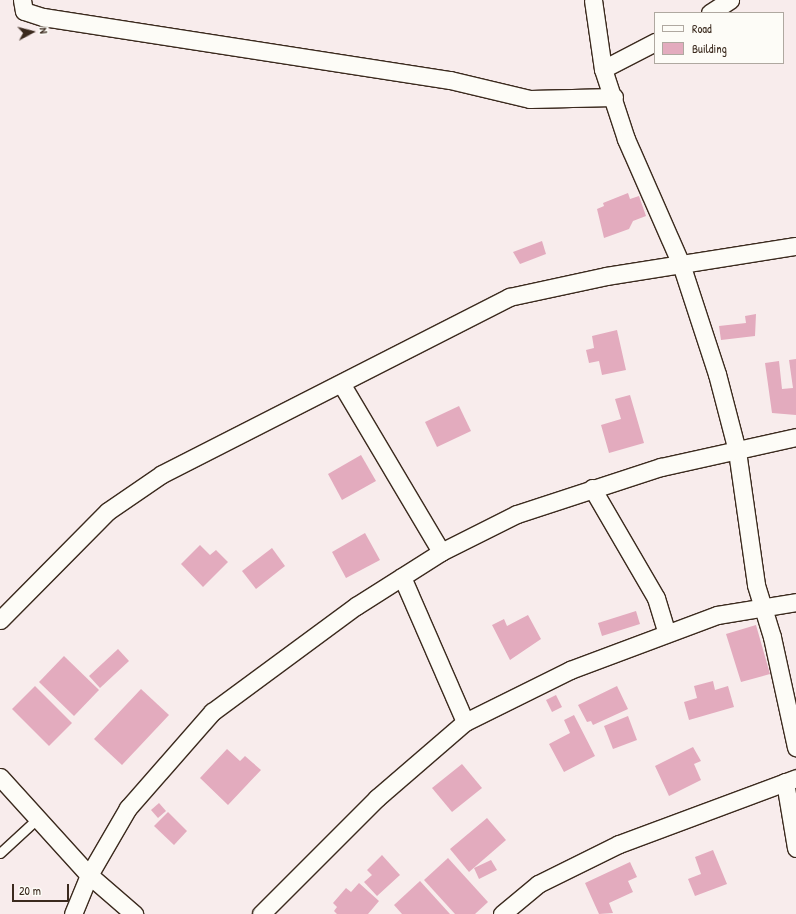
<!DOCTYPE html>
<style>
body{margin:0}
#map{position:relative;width:796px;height:914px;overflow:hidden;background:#f8ecec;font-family:"Patrick Hand",sans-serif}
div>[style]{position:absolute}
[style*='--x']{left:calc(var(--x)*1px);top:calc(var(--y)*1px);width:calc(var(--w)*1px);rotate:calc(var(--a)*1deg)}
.building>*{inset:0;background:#e3abbe}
.roads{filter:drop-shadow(1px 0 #3b2a1e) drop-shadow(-1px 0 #3b2a1e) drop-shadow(0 1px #3b2a1e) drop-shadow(0 -1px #3b2a1e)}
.lane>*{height:9px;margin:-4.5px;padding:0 4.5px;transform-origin:4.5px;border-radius:4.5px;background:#fdfcf7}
.street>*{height:17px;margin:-8.5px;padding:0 8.5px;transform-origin:8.5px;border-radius:8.5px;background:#fdfcf7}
span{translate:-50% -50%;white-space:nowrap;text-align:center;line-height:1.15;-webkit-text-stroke:3px #fdfcf7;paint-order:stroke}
.legend{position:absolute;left:654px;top:12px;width:130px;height:52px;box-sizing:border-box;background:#fdfcf7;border:1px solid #afa8a0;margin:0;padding:5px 7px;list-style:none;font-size:12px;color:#3b2a1e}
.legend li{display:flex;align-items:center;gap:8px;height:20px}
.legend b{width:20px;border:1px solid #afa8a0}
.north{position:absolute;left:12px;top:12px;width:40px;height:40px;-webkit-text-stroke:3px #fdfcf7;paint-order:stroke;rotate:83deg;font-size:11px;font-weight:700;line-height:16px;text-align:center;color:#3b2a1e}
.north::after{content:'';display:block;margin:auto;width:14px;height:18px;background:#3b2a1e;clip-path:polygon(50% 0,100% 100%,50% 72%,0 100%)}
.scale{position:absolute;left:12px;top:884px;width:57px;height:18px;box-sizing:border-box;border:2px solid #3b2a1e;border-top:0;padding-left:5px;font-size:12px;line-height:14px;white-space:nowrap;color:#3b2a1e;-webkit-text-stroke:3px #fdfcf7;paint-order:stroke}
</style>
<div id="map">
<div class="building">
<div style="clip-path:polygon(628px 193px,630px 199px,639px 196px,646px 216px,633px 221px,629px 229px,604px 238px,597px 209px,604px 206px,603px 203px)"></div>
<div style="clip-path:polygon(542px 241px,546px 254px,520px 264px,513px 252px)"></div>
<div style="clip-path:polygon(756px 314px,755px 336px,721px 340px,719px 326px,746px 323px,745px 316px)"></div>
<div style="clip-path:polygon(617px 330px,626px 370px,602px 375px,599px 361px,589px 363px,586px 350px,594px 348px,592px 336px)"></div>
<div style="clip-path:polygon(796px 359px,796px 415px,772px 413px,765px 363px,779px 361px,782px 389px,793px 388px,789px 360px)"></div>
<div style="clip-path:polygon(630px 395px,644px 443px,609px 453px,601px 425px,621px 419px,615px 399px)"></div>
<div style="clip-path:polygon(459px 406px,471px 431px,437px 447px,425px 422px)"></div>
<div style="clip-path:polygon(361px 455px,376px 481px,342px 500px,328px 474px)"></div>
<div style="clip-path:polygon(365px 533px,380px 560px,346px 578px,332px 552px)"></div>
<div style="clip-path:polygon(200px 545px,210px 555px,216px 550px,228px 562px,203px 587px,181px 564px)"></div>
<div style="clip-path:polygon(272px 548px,285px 566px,256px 589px,242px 571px)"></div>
<div style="clip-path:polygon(636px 611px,640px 624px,602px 636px,598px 623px)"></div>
<div style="clip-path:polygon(528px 615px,541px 639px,510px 660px,492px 625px,504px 619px,507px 626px)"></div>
<div style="clip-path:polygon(756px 625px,770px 674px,741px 682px,726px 634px)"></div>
<div style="clip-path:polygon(118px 649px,129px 661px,100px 688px,89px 676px)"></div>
<div style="clip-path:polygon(64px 656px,99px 690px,74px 716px,39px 682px)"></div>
<div style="clip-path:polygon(713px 681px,715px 690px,728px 686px,734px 707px,689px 720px,684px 702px,697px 698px,694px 686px)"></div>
<div style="clip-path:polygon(35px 686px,72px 723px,49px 746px,12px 709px)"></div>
<div style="clip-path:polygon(617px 686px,628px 709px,593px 725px,591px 721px,587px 722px,578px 705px)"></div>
<div style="clip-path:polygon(141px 689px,169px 715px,122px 765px,94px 739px)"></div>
<div style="clip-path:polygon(556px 695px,562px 707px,552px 712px,546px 700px)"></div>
<div style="clip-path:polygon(574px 715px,595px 756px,564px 772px,549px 744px,570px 733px,564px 720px)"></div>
<div style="clip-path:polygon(628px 716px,637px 740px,613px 749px,604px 726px)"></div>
<div style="clip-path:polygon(693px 747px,701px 761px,694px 764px,701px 780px,669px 796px,655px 766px)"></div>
<div style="clip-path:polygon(227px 749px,240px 761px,245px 756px,261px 770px,228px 805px,200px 778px)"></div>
<div style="clip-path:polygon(462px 764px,482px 788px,452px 812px,432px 788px)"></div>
<div style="clip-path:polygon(159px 803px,166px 811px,158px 818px,151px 810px)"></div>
<div style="clip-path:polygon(168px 812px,187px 831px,174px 845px,154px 826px)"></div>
<div style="clip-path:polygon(487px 818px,506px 840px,469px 872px,450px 849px)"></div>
<div style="clip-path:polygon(713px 850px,727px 884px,695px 896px,688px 879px,701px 874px,695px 857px)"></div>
<div style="clip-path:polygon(382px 855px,400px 875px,377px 896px,364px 882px,372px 875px,367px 870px)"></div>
<div style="clip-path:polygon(448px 858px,488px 902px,475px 914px,455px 914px,424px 880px)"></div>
<div style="clip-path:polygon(491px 860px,497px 870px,479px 879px,474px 868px)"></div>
<div style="clip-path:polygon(630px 862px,637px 877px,628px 881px,633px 892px,609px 903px,613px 913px,599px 914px,585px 883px)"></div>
<div style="clip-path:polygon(420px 881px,450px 914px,402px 914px,394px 905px)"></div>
<div style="clip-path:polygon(359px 883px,379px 901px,368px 914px,337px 914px,334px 911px,337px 907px,333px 903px,346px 888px,351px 892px)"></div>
</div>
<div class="roads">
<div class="lane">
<div style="--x:0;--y:853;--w:52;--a:-42.6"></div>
</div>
<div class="street">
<div style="--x:22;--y:0;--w:11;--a:80"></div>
<div style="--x:24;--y:11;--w:20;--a:18"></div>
<div style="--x:43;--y:17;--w:412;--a:8.8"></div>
<div style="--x:450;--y:80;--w:82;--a:13.4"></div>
<div style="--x:530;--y:99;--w:84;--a:-1.4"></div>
<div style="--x:593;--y:0;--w:70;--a:81.8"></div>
<div style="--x:603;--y:69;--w:74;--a:71.8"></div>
<div style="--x:626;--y:139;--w:137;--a:66.3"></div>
<div style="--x:681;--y:264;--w:116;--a:71.9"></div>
<div style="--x:717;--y:374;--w:80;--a:75.4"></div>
<div style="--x:737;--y:451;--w:135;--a:81.9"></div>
<div style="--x:756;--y:585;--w:54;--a:72.9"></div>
<div style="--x:772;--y:637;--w:113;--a:77.7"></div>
<div style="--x:710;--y:13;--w:24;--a:-33"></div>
<div style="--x:603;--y:69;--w:59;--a:-27.4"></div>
<div style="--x:342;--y:385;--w:194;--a:59.3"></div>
<div style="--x:592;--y:488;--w:127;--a:59.8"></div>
<div style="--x:656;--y:598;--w:37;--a:73"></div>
<div style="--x:402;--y:577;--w:158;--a:66.5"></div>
<div style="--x:0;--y:620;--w:153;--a:-45.3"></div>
<div style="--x:108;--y:511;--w:65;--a:-34.4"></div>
<div style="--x:162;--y:474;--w:390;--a:-27"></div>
<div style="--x:509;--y:297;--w:99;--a:-12.2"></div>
<div style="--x:606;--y:276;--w:192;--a:-9"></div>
<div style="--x:0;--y:777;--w:132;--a:47.8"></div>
<div style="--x:89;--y:875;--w:60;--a:40.9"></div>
<div style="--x:785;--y:782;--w:67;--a:80.5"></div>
<div style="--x:73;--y:914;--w:42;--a:-67.7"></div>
<div style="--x:89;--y:875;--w:78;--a:-59.8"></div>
<div style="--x:128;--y:808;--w:128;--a:-48.8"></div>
<div style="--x:212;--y:712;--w:179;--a:-36.4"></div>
<div style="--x:356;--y:606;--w:101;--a:-32.4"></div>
<div style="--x:441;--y:552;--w:85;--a:-26.6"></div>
<div style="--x:517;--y:514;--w:151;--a:-18.1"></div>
<div style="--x:661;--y:467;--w:138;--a:-12.5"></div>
<div style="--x:261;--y:914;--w:164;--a:-45"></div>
<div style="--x:377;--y:798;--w:116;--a:-40.8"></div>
<div style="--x:465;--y:722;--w:117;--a:-26.3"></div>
<div style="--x:570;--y:670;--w:157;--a:-20.5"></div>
<div style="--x:717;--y:615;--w:80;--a:-9.3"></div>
<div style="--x:502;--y:914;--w:47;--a:-39.8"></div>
<div style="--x:538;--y:884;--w:90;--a:-26.3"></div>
<div style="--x:619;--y:844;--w:189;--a:-20.4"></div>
</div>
</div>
<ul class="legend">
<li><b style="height:5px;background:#fdfcf7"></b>Road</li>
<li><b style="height:11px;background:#e3abbe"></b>Building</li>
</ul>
<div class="north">N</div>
<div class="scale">20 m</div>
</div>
